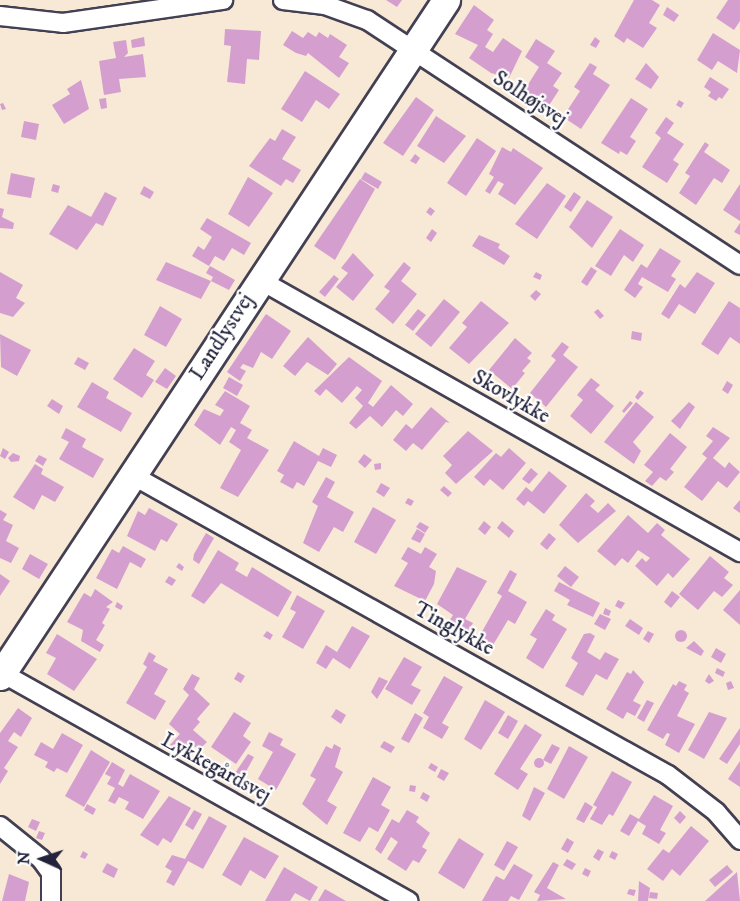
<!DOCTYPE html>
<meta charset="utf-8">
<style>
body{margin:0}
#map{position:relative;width:740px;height:901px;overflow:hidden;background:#f8e9d6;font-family:"IM FELL DW Pica",serif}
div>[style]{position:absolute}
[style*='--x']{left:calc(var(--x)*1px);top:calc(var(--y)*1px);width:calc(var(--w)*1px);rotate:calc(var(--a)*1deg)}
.building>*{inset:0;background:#d49fcf}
.round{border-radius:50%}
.roads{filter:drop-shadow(2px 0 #424052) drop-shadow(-2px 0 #424052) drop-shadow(0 2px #424052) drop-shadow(0 -2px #424052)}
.street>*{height:18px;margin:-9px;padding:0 9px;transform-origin:9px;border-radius:9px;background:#fff}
.secondary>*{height:27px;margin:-13.5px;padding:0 13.5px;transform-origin:13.5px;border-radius:13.5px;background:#fff}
span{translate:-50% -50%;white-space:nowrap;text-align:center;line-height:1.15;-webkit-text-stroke:4.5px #fff;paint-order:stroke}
.street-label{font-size:21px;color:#22223b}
.north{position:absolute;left:12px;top:829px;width:60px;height:60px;-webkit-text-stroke:4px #fff;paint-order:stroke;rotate:273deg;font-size:16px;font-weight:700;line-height:24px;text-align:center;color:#22223b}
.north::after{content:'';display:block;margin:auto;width:21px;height:27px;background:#22223b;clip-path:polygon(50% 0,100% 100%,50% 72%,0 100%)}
</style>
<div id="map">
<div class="building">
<div style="clip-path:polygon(386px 0,402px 0,397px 7px)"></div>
<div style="clip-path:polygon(634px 0,652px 0,660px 5px,649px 23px,657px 28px,643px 48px,627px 38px,624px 43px,614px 36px)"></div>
<div style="clip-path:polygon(728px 0,740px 0,740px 21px,734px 30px,716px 18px)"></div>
<div style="clip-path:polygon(474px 5px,494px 20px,487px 30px,493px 34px,485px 47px,493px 52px,503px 38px,522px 51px,509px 78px,491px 73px,469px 58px,478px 45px,455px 34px)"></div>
<div style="clip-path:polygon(667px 7px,679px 15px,674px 22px,663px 15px)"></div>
<div style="clip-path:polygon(225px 29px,261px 31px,259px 60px,247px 59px,245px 84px,227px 82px,231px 46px,224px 45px)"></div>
<div style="clip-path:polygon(292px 31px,303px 38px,308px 32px,316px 37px,319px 32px,328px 38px,330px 34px,347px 45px,339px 57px,349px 63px,339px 78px,308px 53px,306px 56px,296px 53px,283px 45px)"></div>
<div style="clip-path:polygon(713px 33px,740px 50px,737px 73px,718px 61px,712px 70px,697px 60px)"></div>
<div style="clip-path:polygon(144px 37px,145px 46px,132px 48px,131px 40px)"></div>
<div style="clip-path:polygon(595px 37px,600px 41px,596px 48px,590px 45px)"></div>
<div style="clip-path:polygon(536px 39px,555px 51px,547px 63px,562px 73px,553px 86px,559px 90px,548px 107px,524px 91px,539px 67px,525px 57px)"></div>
<div style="clip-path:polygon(126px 40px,128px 53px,124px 57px,143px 54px,146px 77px,119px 79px,121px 92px,104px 95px,99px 61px,116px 58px,113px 42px)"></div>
<div style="clip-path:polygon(590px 63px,597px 67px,593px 74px,610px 85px,581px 129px,563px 117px,580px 91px,574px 87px)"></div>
<div style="clip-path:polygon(646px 63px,659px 77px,651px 89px,635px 79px)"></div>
<div style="clip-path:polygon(305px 71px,340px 94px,329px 109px,316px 100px,302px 122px,281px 109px)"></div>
<div style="clip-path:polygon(710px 77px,729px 89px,722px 99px,719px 97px,716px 101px,708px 96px,711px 92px,704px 87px)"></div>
<div style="clip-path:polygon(81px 80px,89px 109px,64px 124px,52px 105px,70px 94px,67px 89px)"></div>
<div style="clip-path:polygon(416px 97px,434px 110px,403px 156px,383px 143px)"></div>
<div style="clip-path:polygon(106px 98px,107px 108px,101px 109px,99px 99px)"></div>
<div style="clip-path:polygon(631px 98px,648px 109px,630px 137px,636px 141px,627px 155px,620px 151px,619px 154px,601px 143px)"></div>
<div style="clip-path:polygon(679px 100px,684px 103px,681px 108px,676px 105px)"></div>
<div style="clip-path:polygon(3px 103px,6px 109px,2px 110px,0 104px)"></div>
<div style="clip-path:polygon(436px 116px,466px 136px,444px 163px,417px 146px)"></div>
<div style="clip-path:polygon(666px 117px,674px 123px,667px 133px,684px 144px,673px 160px,679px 164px,667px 183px,642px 167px,661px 138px,655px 133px)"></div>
<div style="clip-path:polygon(24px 121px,39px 124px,36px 140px,21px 137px)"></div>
<div style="clip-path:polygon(282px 129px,296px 137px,282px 159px,301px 170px,293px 183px,286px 179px,281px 186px,249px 166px,270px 138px,275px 141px)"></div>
<div style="clip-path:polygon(477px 138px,496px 151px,466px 196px,447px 183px)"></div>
<div style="clip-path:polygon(705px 142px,709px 145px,704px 152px,730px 170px,722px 183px,714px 178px,696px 205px,679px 193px,690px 176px,685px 173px)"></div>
<div style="clip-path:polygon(502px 147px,511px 152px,513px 148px,543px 168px,515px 205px,498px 194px,504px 184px,498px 181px,490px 194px,485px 191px,494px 177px,489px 174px)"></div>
<div style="clip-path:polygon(415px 154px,420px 158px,416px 164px,410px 161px)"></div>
<div style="clip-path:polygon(365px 172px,382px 182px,378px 189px,361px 179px)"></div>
<div style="clip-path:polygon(11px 173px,35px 178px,31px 198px,7px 194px)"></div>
<div style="clip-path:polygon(248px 177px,273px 193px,249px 227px,228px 214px)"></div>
<div style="clip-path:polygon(360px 179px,375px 189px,335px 260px,314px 246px)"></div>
<div style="clip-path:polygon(547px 183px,566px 196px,537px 239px,515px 224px)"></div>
<div style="clip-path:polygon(53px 184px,60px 186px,58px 193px,51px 191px)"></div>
<div style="clip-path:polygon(740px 184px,740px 221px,723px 210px)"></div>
<div style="clip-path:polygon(144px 186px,154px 192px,150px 199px,140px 194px)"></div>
<div style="clip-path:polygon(105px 192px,117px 198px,103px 226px,96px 223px,77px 250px,49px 234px,68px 205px,91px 217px)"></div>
<div style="clip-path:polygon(574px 192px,581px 197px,571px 212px,564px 207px)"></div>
<div style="clip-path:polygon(587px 200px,613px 217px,592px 248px,569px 227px)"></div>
<div style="clip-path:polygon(430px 207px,435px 211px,431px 216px,426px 212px)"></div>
<div style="clip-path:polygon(0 208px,4px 209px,2px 217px,14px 223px,13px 229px,0 228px)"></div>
<div style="clip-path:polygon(207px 218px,251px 243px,244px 255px,232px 248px,224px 261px,215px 256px,209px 266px,192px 256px,198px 246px,204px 250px,212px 237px,200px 229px)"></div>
<div style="clip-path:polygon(740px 223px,740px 235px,734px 232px)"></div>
<div style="clip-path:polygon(432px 229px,437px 233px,431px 242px,426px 238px)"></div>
<div style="clip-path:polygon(620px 229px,644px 245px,633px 262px,624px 255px,611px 276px,595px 266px)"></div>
<div style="clip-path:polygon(479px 235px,500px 244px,498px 248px,510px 256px,504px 265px,472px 246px)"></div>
<div style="clip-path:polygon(660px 248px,681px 261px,671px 276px,676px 279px,668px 292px,642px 277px,638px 284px,643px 287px,635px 298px,624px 290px,641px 264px,647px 268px)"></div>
<div style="clip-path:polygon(353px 253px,374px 275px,353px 301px,336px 287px,348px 273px,341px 268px)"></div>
<div style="clip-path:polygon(166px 262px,211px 281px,201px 299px,156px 280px)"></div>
<div style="clip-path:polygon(404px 262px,411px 268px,401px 281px,417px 294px,393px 324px,375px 309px,390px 291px,384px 287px)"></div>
<div style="clip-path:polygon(210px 266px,235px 280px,229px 290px,211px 281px,213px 277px,206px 273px)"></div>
<div style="clip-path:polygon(591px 267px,597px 271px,587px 286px,581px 282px)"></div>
<div style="clip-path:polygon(0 272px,23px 285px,16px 298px,25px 303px,13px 317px,0 313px)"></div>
<div style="clip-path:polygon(536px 272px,542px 275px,540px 280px,533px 277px)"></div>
<div style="clip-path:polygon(697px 272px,715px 283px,695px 314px,679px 304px,669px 319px,661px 314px,680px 284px,685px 288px)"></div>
<div style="clip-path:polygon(334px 275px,339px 279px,325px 297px,319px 292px)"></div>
<div style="clip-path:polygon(536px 290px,541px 294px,535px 301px,530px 296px)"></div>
<div style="clip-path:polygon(444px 299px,460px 312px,431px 347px,415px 334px)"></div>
<div style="clip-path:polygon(481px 301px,509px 323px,469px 364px,449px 348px,467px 327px,462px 323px)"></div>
<div style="clip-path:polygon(729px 301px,740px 308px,740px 344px,730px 337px,718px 355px,701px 344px)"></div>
<div style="clip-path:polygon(160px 306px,182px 319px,166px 347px,144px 335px)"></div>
<div style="clip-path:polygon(418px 309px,426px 315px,413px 331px,405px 325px)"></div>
<div style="clip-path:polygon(598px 309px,604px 316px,600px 319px,594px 312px)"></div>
<div style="clip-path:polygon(266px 314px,291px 331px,272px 359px,261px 352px,253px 368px,243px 364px,240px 368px,246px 371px,240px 381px,227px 372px)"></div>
<div style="clip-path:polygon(632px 331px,642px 333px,641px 341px,631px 339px)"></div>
<div style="clip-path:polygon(0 334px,31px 350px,17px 376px,1px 367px)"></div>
<div style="clip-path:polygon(308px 337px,337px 364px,328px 375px,307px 362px,295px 376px,283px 366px)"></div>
<div style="clip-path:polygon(515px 338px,532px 353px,527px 358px,531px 361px,522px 371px,525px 373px,512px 389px,489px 370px)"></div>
<div style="clip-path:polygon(562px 342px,569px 347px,563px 355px,578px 367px,546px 407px,530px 393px,556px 360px,551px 356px)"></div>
<div style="clip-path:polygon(134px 348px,155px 361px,146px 375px,154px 380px,142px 398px,113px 379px)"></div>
<div style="clip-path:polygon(78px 357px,89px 363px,85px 370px,74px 364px)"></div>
<div style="clip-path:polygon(349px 357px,382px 381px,368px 403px,373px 407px,391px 385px,413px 404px,403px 416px,396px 410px,382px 427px,370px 416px,356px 429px,349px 423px,363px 406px,355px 398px,362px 390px,357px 386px,342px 403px,326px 389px,320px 396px,314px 391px)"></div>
<div style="clip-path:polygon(165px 368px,176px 376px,167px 389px,155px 382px)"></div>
<div style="clip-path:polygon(229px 377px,243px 385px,237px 396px,223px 388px)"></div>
<div style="clip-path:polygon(591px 378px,600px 385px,595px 390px,614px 406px,591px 434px,570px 416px,583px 400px,577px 395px)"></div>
<div style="clip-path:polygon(727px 381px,733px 385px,728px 394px,722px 390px)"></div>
<div style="clip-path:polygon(92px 382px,109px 392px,106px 398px,132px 413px,121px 432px,77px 407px)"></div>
<div style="clip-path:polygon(640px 390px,644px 393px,638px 400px,635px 397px)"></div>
<div style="clip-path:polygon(225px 391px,250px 406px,240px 423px,252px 430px,247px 438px,269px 450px,238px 497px,220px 488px,241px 450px,229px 442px,236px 430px,231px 427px,220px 445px,194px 425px,204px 409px,220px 416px,224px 410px,215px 405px)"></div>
<div style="clip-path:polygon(52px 399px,63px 406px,59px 414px,47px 406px)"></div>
<div style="clip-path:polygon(630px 401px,633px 403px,624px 413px,622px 411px)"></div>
<div style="clip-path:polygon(636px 402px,654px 417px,633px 442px,641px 451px,634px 464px,604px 442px)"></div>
<div style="clip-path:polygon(689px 402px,695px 407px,680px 429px,671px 421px)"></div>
<div style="clip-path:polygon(431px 407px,450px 423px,446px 422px,422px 450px,413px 443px,406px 451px,393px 440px,406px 424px,412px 429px)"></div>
<div style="clip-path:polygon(713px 427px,730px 438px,713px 458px,725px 468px,729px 462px,740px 472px,727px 488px,718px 481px,702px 501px,684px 487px,707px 458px,702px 454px,713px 441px,706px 436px)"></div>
<div style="clip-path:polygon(66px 428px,86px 439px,82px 447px,104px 459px,93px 478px,59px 459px,69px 442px,61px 438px)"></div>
<div style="clip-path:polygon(468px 431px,493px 451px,456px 484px,445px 473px,452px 465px,443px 456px)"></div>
<div style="clip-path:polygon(670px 433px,687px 447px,670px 469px,674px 472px,666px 481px,660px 477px,652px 486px,645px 481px,653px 472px,644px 465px)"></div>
<div style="clip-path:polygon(294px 441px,319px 456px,323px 448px,337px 455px,331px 467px,318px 461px,304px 486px,297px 482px,293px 489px,280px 482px,284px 475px,277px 471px)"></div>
<div style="clip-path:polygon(3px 448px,9px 452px,5px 459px,0 456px)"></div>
<div style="clip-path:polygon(509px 448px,526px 463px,503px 490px,490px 479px,484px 486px,474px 477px,496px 453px,501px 457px)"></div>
<div style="clip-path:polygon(13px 453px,20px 456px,19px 461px,11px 462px,8px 458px)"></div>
<div style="clip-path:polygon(364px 454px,372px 460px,365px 468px,358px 462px)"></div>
<div style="clip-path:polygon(39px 455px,47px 459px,43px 466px,35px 461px)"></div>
<div style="clip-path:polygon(381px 463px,381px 469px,375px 470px,374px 464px)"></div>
<div style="clip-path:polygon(35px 464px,43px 469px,41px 474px,64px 487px,55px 502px,42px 495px,34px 510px,13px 497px)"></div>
<div style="clip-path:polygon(531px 468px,538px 474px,529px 484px,522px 479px)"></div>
<div style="clip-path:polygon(549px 471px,567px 486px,544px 514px,528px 501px,524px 506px,516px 499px,526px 487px,532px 492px)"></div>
<div style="clip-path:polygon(326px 477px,335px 482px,327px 497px,354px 512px,343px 532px,334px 527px,319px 552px,303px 543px,318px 506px,312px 502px)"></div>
<div style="clip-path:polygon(381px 483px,390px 488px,384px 497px,376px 492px)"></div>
<div style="clip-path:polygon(444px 486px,452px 493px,448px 497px,440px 490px)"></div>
<div style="clip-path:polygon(586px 493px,595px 501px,590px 506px,598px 513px,608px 503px,616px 511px,578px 543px,559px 525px)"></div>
<div style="clip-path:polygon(408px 498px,414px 501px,411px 506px,405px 503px)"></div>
<div style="clip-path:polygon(740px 500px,740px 513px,733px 508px)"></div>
<div style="clip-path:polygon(373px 507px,396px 520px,376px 554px,354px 542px)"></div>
<div style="clip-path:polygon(149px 508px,178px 524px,167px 542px,161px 539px,155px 551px,127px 536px,138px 511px,145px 515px)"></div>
<div style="clip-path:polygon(0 510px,7px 514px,3px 520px,13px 525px,6px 541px,19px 548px,11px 563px,0 558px)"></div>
<div style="clip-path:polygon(628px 515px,648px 533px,657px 523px,665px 530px,661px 535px,690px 559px,673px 578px,668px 573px,657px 586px,635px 566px,642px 558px,646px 562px,650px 558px,638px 550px,628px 563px,622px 558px,615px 566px,597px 551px)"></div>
<div style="clip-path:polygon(484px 521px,491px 527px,485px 535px,478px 529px)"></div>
<div style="clip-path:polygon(502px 521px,514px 531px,509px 538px,497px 528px)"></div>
<div style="clip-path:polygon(420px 522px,429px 527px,425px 533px,416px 527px)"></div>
<div style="clip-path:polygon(417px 529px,425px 534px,420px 543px,411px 539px)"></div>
<div style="clip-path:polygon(206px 533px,214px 538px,199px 564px,193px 560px,194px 554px)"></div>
<div style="clip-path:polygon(549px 533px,556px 539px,547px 550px,540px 544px)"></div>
<div style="clip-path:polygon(123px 546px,146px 559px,141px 568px,130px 562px,117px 589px,96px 578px,112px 549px,119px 553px)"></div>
<div style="clip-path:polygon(408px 547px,421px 554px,425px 547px,437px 554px,429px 567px,436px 571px,434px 584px,425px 601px,394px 586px,408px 563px,401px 559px)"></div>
<div style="clip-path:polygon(218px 550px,239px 563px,235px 570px,247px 577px,252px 567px,292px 592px,278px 617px,221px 583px,204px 604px,191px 596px)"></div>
<div style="clip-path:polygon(30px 554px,48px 564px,39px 579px,22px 569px)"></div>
<div style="clip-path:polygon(710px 556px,729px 572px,724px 578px,733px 585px,722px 597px,714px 591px,698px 610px,679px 594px)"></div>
<div style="clip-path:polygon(179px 563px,184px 567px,182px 571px,176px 567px)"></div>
<div style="clip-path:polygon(565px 566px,579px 577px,571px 587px,557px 576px)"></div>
<div style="clip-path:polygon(457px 567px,487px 581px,465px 619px,473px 623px,467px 634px,448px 623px,453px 615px,437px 604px)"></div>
<div style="clip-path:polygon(510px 570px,517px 574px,508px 591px,527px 602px,515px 624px,508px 620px,493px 645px,479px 637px,502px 596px,497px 593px)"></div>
<div style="clip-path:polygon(0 574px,10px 581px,0 596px)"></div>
<div style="clip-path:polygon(169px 576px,176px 580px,172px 586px,165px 582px)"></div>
<div style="clip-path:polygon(559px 582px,600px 603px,593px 617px,567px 605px,570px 600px,554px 591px)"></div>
<div style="clip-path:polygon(95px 589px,113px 602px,106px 607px,110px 609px,102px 623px,105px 625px,96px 640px,104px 645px,100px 652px,81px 641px,83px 630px,67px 622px,84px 593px,91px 597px)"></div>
<div style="clip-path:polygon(740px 590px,740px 625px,723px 610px)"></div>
<div style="clip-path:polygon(672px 591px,680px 597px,671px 608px,664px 602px)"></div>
<div style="clip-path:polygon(297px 595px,325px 611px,303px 649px,282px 637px,296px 612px,290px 609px)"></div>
<div style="clip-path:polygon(618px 600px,625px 603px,621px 609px,615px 606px)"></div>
<div style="clip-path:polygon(117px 602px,123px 606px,121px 610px,115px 607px)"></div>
<div style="clip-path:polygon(605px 608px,611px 611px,609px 616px,603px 614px)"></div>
<div style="clip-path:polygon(546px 609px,555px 615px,552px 620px,567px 629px,543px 669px,526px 658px,537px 639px,530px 635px)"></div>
<div style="clip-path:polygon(600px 614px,611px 619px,605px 630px,594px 624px)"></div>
<div style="clip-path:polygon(630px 619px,643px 628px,639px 635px,625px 626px)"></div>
<div style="clip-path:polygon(352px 626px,370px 636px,350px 669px,333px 658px,326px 669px,316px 663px,326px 645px,337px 652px)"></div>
<div class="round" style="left:675px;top:630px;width:12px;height:12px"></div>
<div style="clip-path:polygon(267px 631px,273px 635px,270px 640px,263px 636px)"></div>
<div style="clip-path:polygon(648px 631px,654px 634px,649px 643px,643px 639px)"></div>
<div style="clip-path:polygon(590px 633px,595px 636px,587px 652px,600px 660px,605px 652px,619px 659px,607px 680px,596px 674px,583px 696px,565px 686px,578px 663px,571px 658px,584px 634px)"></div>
<div style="clip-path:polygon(57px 634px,97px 659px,74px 691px,47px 674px,56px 658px,46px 653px)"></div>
<div style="clip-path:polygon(694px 641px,704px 651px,701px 656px,686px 648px)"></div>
<div style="clip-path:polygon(716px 648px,726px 654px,721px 663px,711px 657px)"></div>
<div style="clip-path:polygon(149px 652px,156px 656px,153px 661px,168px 669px,154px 694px,166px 701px,155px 720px,126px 703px,147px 667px,143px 664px)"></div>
<div style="clip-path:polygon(404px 657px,422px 667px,411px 685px,421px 690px,412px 705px,385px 689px)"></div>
<div style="clip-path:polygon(717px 668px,725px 672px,723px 677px,715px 673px)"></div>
<div style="clip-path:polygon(633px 670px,644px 682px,633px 701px,641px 705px,635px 716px,627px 712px,623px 719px,606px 709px,627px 672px,631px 674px)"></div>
<div style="clip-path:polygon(238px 672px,245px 676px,241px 683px,234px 679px)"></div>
<div style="clip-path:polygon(192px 674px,200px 678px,194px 689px,210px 704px,197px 719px,200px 722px,193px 730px,207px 742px,199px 750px,193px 745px,186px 754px,170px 745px,180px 734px,169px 724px,189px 695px,183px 689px)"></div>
<div style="clip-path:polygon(709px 674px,714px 681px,709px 684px,705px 681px)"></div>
<div style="clip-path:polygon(444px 676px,463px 687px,442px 723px,449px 727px,442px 739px,423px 728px,429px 717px,423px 713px)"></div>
<div style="clip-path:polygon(379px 677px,388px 681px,377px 699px,371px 692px)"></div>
<div style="clip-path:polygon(679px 681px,687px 685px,684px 690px,689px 693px,677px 716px,695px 724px,679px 753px,665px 745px,670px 734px,667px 733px,663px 739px,647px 730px,673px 684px,676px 686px)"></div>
<div style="clip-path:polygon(731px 681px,734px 688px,728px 690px,726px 683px)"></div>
<div style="clip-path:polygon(485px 700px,505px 712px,481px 750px,464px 739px)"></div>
<div style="clip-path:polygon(647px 700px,654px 703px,644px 722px,637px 718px)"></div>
<div style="clip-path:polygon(18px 708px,32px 718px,21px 737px,14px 732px,8px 741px,18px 747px,4px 768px,8px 771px,0 784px,0 733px)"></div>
<div style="clip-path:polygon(336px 709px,346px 715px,341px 724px,331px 717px)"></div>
<div style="clip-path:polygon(234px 712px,251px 723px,243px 736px,251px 742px,236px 764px,211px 747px)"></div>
<div style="clip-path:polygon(709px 712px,727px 718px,704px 759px,688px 750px)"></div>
<div style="clip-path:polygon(415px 713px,423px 718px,409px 743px,401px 739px)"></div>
<div style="clip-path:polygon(508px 715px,518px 721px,508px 739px,498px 733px)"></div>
<div style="clip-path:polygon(525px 724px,542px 735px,520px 769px,528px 774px,518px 790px,494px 774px)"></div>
<div style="clip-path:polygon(740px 728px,740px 744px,727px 764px,719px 759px)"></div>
<div style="clip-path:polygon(269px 732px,283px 739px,280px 745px,296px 754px,276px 790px,258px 779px,273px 752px,262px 746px)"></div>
<div style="clip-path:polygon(62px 733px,83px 745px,67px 773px,57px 768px,54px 772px,45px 767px,48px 762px,34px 755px,41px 742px,53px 749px)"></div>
<div style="clip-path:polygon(384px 741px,395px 747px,391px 753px,380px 747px)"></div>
<div style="clip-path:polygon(334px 744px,341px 748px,335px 767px,343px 772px,327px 801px,337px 807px,327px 825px,302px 804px,316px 779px,310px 776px,326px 746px,332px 749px)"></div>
<div style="clip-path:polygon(552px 744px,560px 748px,551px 764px,543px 760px)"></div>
<div style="clip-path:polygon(569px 746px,588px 757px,564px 799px,547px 789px)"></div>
<div style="clip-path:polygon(91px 750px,110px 762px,84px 807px,65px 796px)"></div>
<div style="clip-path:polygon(248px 754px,254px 757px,243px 777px,235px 773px)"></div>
<div class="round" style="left:534px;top:758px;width:10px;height:10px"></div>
<div style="clip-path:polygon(740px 761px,740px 787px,728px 779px)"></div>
<div style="clip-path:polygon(112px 762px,125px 770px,118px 784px,123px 787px,130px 774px,160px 791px,143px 819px,125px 809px,129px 802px,119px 797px,115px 804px,108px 801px,115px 788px,107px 784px,111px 777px,105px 774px)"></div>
<div style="clip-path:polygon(431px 763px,438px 767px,435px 772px,428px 768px)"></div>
<div style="clip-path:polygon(441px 769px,449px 773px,444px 781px,437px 777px)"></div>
<div style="clip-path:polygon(612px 771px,632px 782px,613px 816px,609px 814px,602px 825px,590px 819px,597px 807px,593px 805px)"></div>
<div style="clip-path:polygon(373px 777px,391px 787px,381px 805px,390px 810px,378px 832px,369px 827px,360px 842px,343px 833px)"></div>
<div style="clip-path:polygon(410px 785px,416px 786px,415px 792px,409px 791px)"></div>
<div style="clip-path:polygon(534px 787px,545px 793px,530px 821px,522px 816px)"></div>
<div style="clip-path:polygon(423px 792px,430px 796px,427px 802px,420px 798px)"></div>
<div style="clip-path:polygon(654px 795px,673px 806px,660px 830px,666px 833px,659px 844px,642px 834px,646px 826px,638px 821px,629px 836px,620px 831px,630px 814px,639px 819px)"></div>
<div style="clip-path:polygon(169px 796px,191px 808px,171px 843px,163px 838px,158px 846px,140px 835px)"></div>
<div style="clip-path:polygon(585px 802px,593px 807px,584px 823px,576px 819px)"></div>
<div style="clip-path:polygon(87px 804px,96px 809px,93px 815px,84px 810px)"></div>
<div style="clip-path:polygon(194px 810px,202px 814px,193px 830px,185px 825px)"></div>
<div style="clip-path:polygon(407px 810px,419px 817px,416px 822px,430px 833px,422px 847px,427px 850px,419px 863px,413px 860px,406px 871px,387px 859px,398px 842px,391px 837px,381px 854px,375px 849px,392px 819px,399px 823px)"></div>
<div style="clip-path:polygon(680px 811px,686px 817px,680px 824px,674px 818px)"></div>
<div style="clip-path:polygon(209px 816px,227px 826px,203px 869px,188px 861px,174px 886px,166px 882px,172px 871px,165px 867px,172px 855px,185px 859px)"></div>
<div style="clip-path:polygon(32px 819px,40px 822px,36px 831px,28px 827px)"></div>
<div style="clip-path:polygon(691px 826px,709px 841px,680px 876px,672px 869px,663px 881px,647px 869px,663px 849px,669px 853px)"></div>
<div style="clip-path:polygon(39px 831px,45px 833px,42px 840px,36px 838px)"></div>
<div style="clip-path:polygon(244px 837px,279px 856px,265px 879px,250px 870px,241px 886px,222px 875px)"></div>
<div style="clip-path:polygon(459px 838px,484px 854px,464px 889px,438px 873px)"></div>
<div style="clip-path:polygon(567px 838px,574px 842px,568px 853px,561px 849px)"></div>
<div style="clip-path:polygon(507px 841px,518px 847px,504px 871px,494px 865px)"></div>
<div style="clip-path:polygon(598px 849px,604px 852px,599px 861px,593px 857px)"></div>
<div style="clip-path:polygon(83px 851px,88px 854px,85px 859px,80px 857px)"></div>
<div style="clip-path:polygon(612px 851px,618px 854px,615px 860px,609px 857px)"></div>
<div style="clip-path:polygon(567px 859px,576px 864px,572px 870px,563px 865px)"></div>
<div style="clip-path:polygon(553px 862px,559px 865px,547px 888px,566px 899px,537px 901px,540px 895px,534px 892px)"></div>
<div style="clip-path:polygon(107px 863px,118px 869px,114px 878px,102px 872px)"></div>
<div style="clip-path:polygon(514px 864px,533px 875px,519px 900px,511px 896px,508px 901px,482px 901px,496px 876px,504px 880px)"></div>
<div style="clip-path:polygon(727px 865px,733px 872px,715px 887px,709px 880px)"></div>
<div style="clip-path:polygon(284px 867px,318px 887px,310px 901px,295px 893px,290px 901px,265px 901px)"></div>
<div style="clip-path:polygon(585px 868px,591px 871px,588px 877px,582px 874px)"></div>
<div style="clip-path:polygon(737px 872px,740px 901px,705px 901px)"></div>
<div style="clip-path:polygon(9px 874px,29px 882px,25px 901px,2px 901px)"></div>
<div style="clip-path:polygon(639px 881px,650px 888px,648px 901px,638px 901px)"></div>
<div style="clip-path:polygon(325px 889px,346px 901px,318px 901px)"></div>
<div style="clip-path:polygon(629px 889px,636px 890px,634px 896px,627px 894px)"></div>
<div style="clip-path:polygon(650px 892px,658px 893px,657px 899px,649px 898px)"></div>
</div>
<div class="roads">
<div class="street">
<div style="--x:283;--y:0;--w:42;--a:6.8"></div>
<div style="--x:325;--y:5;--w:45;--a:19.7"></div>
<div style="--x:367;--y:20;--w:446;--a:33.3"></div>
<div style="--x:0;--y:16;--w:63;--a:6.3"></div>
<div style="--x:63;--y:23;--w:162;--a:-8.2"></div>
<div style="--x:260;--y:280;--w:552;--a:29.54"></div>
<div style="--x:132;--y:475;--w:614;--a:29.24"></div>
<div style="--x:668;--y:775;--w:61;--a:37.6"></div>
<div style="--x:716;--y:812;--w:37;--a:49"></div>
<div style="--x:2;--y:673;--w:466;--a:29.3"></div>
<div style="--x:0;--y:826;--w:53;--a:38.8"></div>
<div style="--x:41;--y:859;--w:17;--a:54"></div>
<div style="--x:51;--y:873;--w:28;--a:90"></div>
</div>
<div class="secondary">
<div style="--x:0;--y:676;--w:810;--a:-56.58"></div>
</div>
</div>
<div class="street-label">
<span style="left:530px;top:99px;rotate:33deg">Solhøjsvej</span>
<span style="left:222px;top:337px;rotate:-57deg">Landlystvej</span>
<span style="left:511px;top:397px;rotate:30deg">Skovlykke</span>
<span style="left:454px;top:629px;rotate:29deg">Tinglykke</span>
<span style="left:216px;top:768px;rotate:29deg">Lykkegårdsvej</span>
</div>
<div class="north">N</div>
</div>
